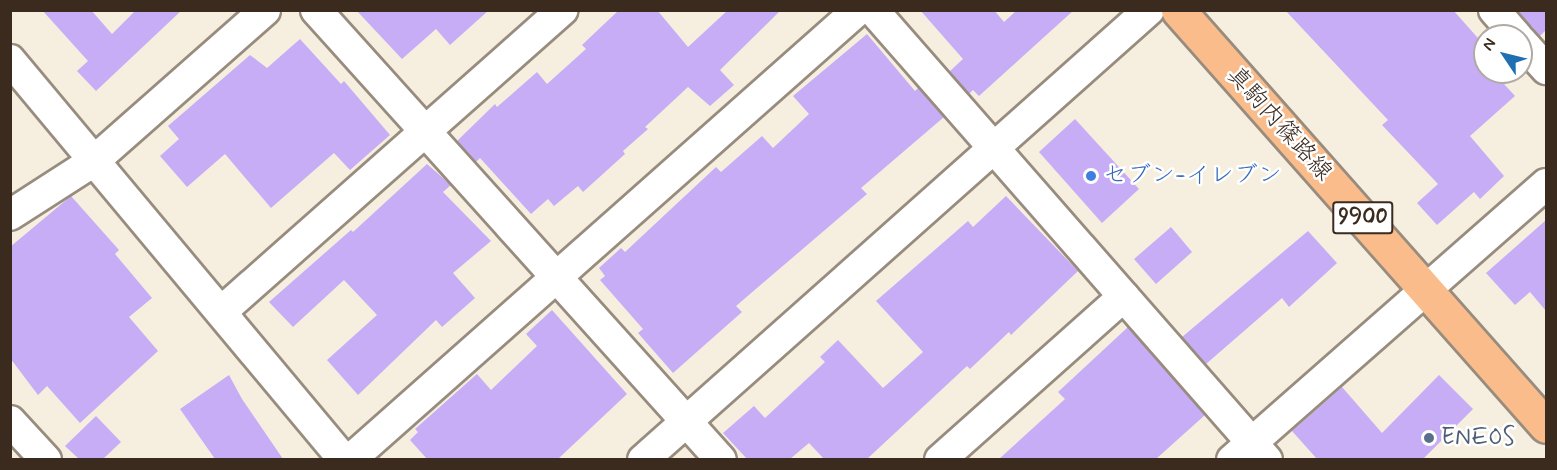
<!DOCTYPE html>
<meta charset="utf-8">
<style>
body{margin:0}
#map{position:relative;width:1557px;height:470px;overflow:hidden;background:#f6efdf;font-family:Mynerve,"Klee One",sans-serif}
div>[style]{position:absolute}
[style*='--x']{left:calc(var(--x)*1px);top:calc(var(--y)*1px);width:calc(var(--w)*1px);rotate:calc(var(--a)*1deg)}
.building>*{inset:0;background:#c7adf6}
.roads{filter:drop-shadow(2px 0 #988c7e) drop-shadow(-2px 0 #988c7e) drop-shadow(0 2px #988c7e) drop-shadow(0 -2px #988c7e)}
.street>*{height:30px;margin:-15px;padding:0 15px;transform-origin:15px;border-radius:15px;background:#fff}
.primary>*{height:33px;margin:-16.5px;padding:0 16.5px;transform-origin:16.5px;border-radius:16.5px;background:#f9bc8a}
.dots>*{width:16px;height:16px;translate:-50% -50%;box-sizing:border-box;border:3px solid #fff;border-radius:50%}
span{translate:-50% -50%;white-space:nowrap;text-align:center;line-height:1.15;-webkit-text-stroke:5px #fff;paint-order:stroke}
.shield-label span{padding:2px 4px;background:#fff;border:2px solid;border-radius:4px;-webkit-text-stroke-width:0}
.shield-label{font-size:22px;color:#3b2a1e;font-weight:700}
.street-label{font-size:24px;color:#3b2a1e}
.shop-label{font-size:24px;color:#366cbe}
.left{translate:0 -50%;text-align:left}
.service-label{font-size:24px;color:#4e5e75}
.frame{position:absolute;inset:0;border:12px solid #3b2a1e;pointer-events:none}
.north{position:absolute;left:1473px;top:24px;width:60px;height:60px;box-sizing:border-box;background:#fff;border:2px solid #b1aaa5;border-radius:50%;rotate:305deg;font-size:16px;font-weight:700;line-height:24px;text-align:center;color:#3b2a1e}
.north::after{content:'';display:block;margin:auto;width:21px;height:27px;background:#1f6fb2;clip-path:polygon(50% 0,100% 100%,50% 72%,0 100%)}
</style>
<div id="map">
<div class="building">
<div style="clip-path:polygon(42px 10px,91px 10px,112px 34px,136px 10px,182px 10px,96px 91px,77px 71px,88px 61px)"></div>
<div style="clip-path:polygon(356px 10px,489px 10px,450px 45px,436px 29px,402px 59px)"></div>
<div style="clip-path:polygon(619px 10px,657px 10px,688px 47px,728px 10px,781px 10px,720px 70px,734px 85px,710px 106px,688px 87px,645px 127px,648px 129px,623px 151px,625px 154px,583px 192px,578px 186px,554px 206px,548px 199px,531px 214px,480px 158px,476px 162px,457px 141px,495px 104px,497px 107px,537px 72px,547px 84px,586px 49px,582px 45px)"></div>
<div style="clip-path:polygon(920px 10px,994px 10px,1004px 22px,1017px 10px,1074px 10px,979px 96px,973px 90px,969px 94px,950px 71px,963px 59px)"></div>
<div style="clip-path:polygon(1285px 10px,1453px 10px,1485px 46px,1485px 72px,1493px 72px,1515px 96px,1470px 136px,1504px 176px,1480px 199px,1474px 192px,1437px 225px,1417px 203px,1438px 184px,1382px 125px,1388px 120px)"></div>
<div style="clip-path:polygon(1517px 10px,1546px 10px,1546px 30px,1540px 36px)"></div>
<div style="clip-path:polygon(867px 34px,915px 91px,918px 88px,944px 117px,861px 188px,867px 194px,736px 306px,742px 312px,673px 373px,638px 333px,643px 329px,600px 280px,605px 276px,599px 268px,621px 248px,625px 252px,716px 167px,721px 172px,762px 136px,773px 148px,809px 114px,793px 96px)"></div>
<div style="clip-path:polygon(300px 39px,341px 84px,344px 81px,390px 135px,350px 170px,334px 153px,271px 208px,225px 154px,187px 187px,160px 156px,179px 139px,168px 126px,250px 55px,267px 68px)"></div>
<div style="clip-path:polygon(1075px 119px,1139px 189px,1102px 223px,1039px 152px)"></div>
<div style="clip-path:polygon(427px 164px,451px 185px,443px 192px,491px 241px,453px 273px,475px 298px,442px 327px,436px 320px,358px 395px,327px 360px,377px 315px,344px 280px,293px 327px,269px 302px,351px 230px,353px 232px)"></div>
<div style="clip-path:polygon(71px 196px,119px 250px,115px 254px,152px 298px,129px 317px,158px 351px,80px 423px,47px 386px,38px 395px,10px 358px,10px 247px)"></div>
<div style="clip-path:polygon(1006px 196px,1078px 271px,1011px 335px,1009px 332px,970px 369px,967px 366px,867px 459px,824px 459px,809px 443px,790px 459px,747px 459px,723px 433px,754px 406px,765px 418px,825px 362px,820px 357px,838px 340px,883px 388px,923px 352px,876px 301px,968px 221px,973px 227px)"></div>
<div style="clip-path:polygon(1546px 220px,1546px 311px,1530px 292px,1515px 305px,1486px 273px)"></div>
<div style="clip-path:polygon(1171px 227px,1192px 252px,1156px 284px,1134px 259px)"></div>
<div style="clip-path:polygon(1308px 231px,1337px 263px,1289px 307px,1282px 298px,1206px 364px,1182px 337px)"></div>
<div style="clip-path:polygon(552px 310px,627px 394px,558px 459px,427px 459px,410px 440px,418px 432px,415px 429px,477px 374px,491px 390px,537px 346px,526px 334px)"></div>
<div style="clip-path:polygon(1128px 327px,1205px 415px,1156px 459px,999px 459px,1065px 399px,1058px 392px)"></div>
<div style="clip-path:polygon(229px 375px,242px 399px,283px 459px,215px 459px,180px 409px)"></div>
<div style="clip-path:polygon(1439px 375px,1473px 409px,1423px 459px,1317px 459px,1292px 431px,1342px 387px,1382px 433px)"></div>
<div style="clip-path:polygon(96px 416px,121px 442px,103px 459px,79px 459px,65px 446px)"></div>
</div>
<div class="roads">
<div class="street">
<div style="--x:316;--y:10;--w:605;--a:48.01"></div>
<div style="--x:873;--y:10;--w:598;--a:48.8"></div>
<div style="--x:1494;--y:10;--w:35;--a:49"></div>
<div style="--x:1521;--y:41;--w:38;--a:48"></div>
<div style="--x:10;--y:60;--w:521;--a:50.14"></div>
<div style="--x:10;--y:215;--w:100;--a:-32.7"></div>
<div style="--x:94;--y:161;--w:228;--a:-41.4"></div>
<div style="--x:221;--y:312;--w:456;--a:-41.5"></div>
<div style="--x:10;--y:421;--w:53;--a:47.3"></div>
<div style="--x:350;--y:460;--w:679;--a:-41.54"></div>
<div style="--x:643;--y:460;--w:677;--a:-41.65"></div>
<div style="--x:940;--y:460;--w:246;--a:-41.7"></div>
<div style="--x:1232;--y:460;--w:418;--a:-41.3"></div>
</div>
<div class="primary">
<div style="--x:1178;--y:10;--w:555;--a:48.5"></div>
</div>
</div>
<div class="dots">
<div style="left:1091px;top:176px;background:#3f7fe0"></div>
<div style="left:1429px;top:438px;background:#5c6f8a"></div>
</div>
<div class="shield-label">
<span style="left:1363px;top:218px">9900</span>
</div>
<div class="street-label">
<span style="left:1279px;top:124px;rotate:48deg">真駒内篠路線</span>
</div>
<div class="shop-label">
<span class="left" style="left:1103px;top:176px">セブン-イレブン</span>
</div>
<div class="service-label">
<span class="left" style="left:1441px;top:438px">ENEOS</span>
</div>
<div class="frame"></div>
<div class="north">N</div>
</div>
